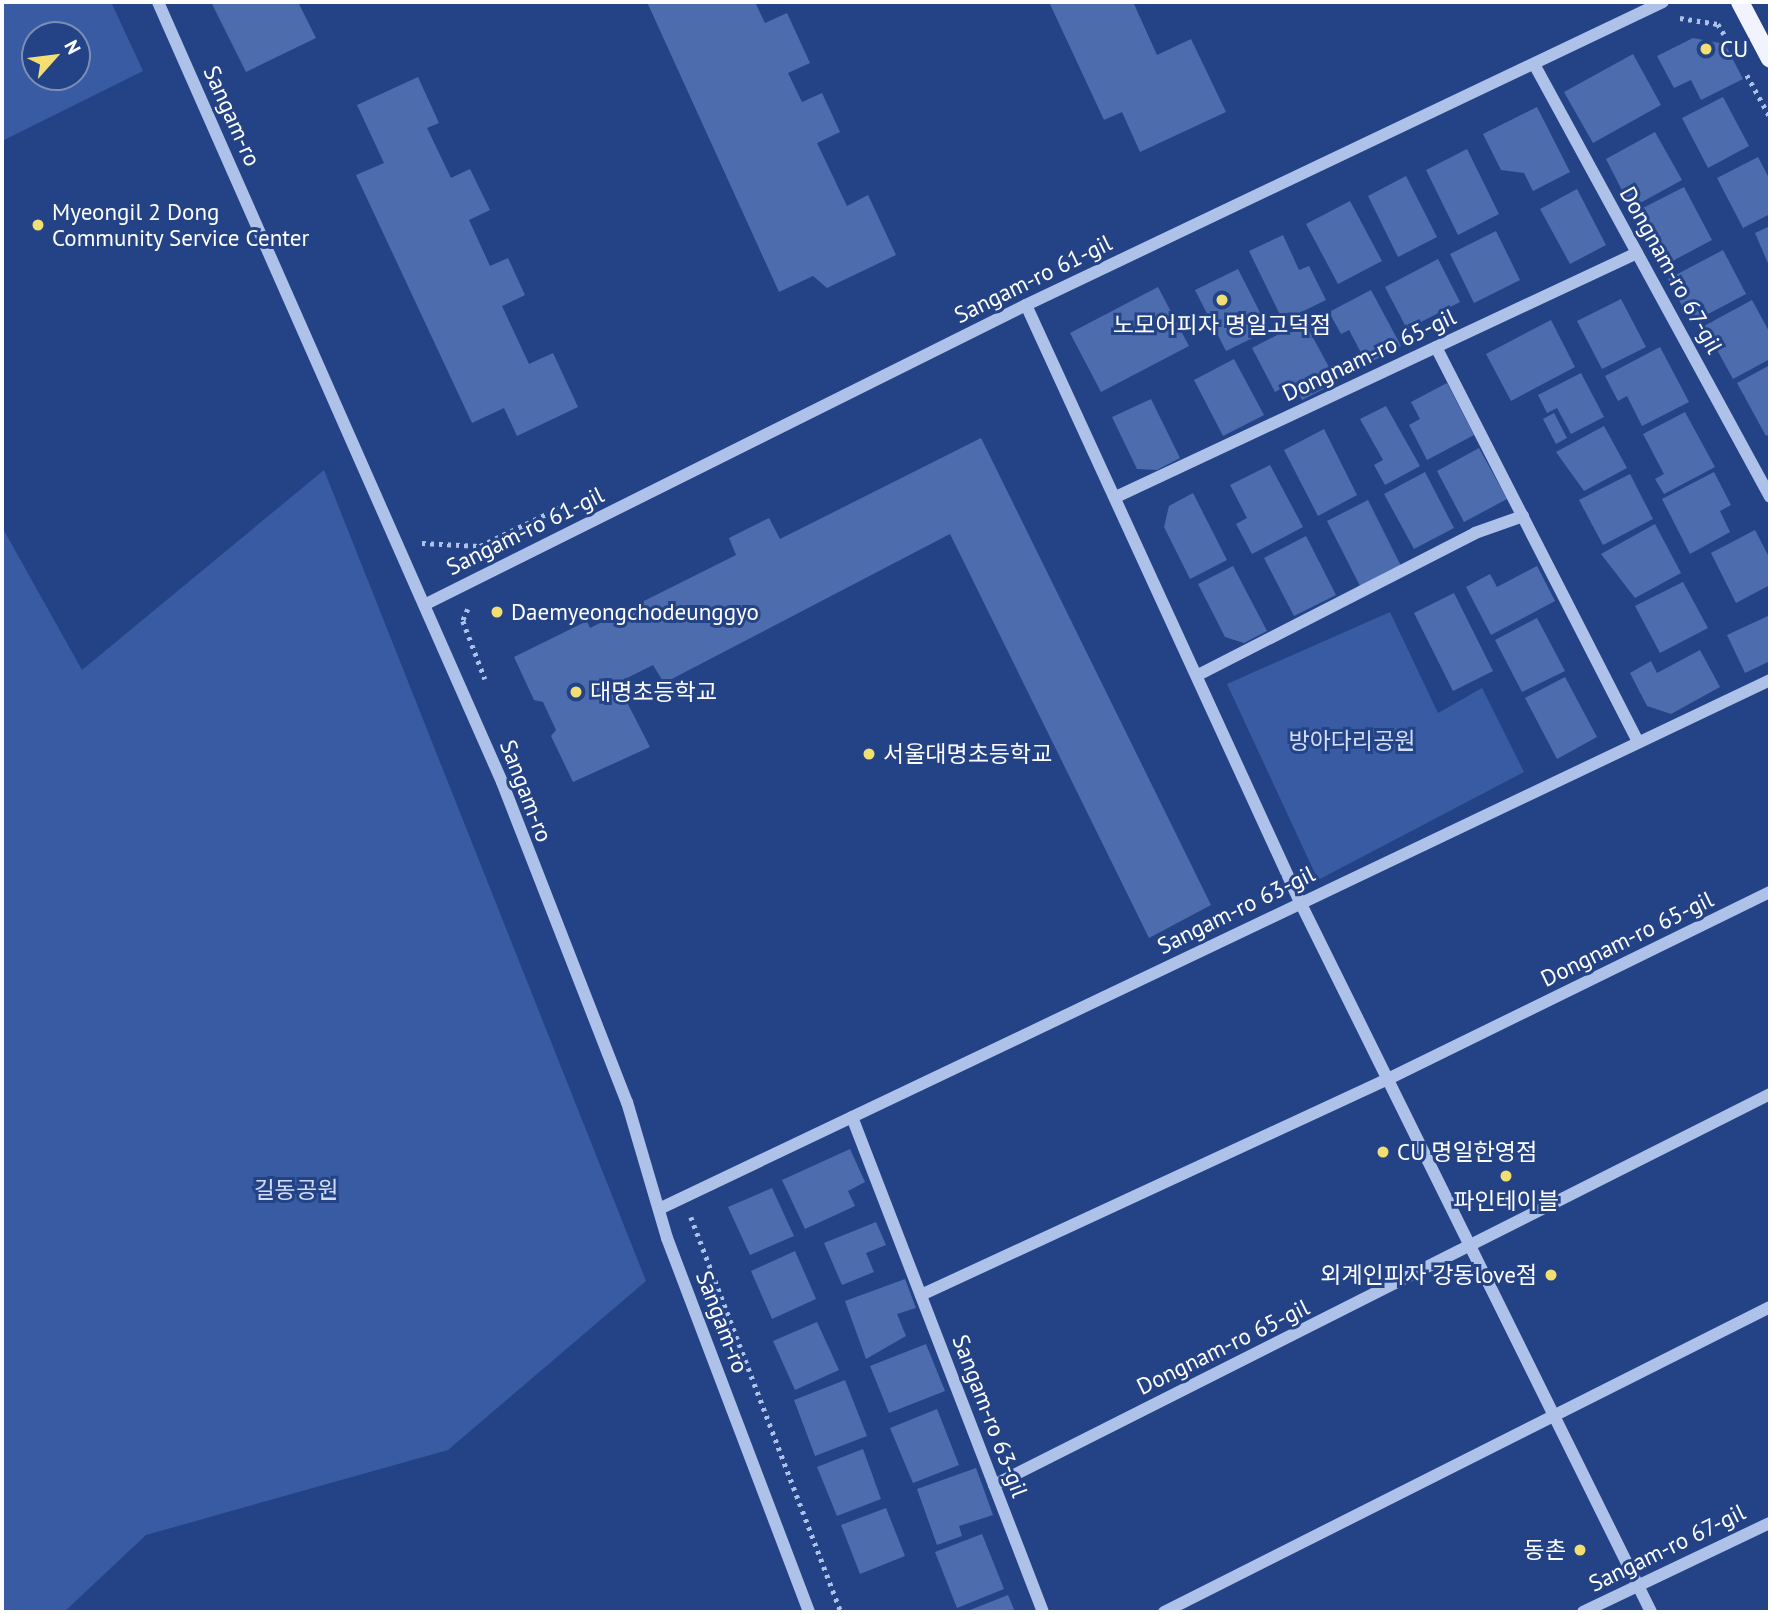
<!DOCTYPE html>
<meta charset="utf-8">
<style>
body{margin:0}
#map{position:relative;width:1772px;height:1614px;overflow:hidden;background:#244386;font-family:"PT Sans","Noto Sans KR",sans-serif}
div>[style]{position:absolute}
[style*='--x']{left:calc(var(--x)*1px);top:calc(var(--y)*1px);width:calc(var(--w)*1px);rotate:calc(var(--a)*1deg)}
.green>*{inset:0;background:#385ba3}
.building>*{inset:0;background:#4c6cae}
.path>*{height:4.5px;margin-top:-2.25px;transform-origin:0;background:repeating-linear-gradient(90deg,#aec1e9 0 3.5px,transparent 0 8.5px)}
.minor>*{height:12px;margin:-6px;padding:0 6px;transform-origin:6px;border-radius:6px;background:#aec1e9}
.major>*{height:18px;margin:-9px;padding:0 9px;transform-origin:9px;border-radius:9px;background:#f1f4fe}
.dots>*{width:19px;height:19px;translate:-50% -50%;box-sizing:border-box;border:4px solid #244386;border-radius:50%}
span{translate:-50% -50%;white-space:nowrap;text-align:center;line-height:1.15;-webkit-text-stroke:6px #244386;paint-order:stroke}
.poi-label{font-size:23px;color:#fff}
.left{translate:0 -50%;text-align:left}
.right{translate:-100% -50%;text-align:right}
.street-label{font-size:23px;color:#fff}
.park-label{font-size:23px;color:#d2def7}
.frame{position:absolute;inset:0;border:4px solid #fff;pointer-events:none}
.north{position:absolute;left:21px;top:21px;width:70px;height:70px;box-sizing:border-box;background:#244386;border:2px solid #7c8eb6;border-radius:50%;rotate:62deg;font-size:19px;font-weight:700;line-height:28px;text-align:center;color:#fff}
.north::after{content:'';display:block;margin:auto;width:24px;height:32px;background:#f3de72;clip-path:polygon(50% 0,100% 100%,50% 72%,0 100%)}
</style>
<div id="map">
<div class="green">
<div style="clip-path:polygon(evenodd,2px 2px,111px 2px,143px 71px,2px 141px,2px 2px,35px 35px,77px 35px,77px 77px,35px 77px,35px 35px)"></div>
<div style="clip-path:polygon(324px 470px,646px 1281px,448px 1450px,146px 1535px,64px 1612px,2px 1612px,2px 527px,82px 670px)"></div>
<div style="clip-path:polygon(1390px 612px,1438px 713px,1482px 688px,1524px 772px,1318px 880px,1227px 684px)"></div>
</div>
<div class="building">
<div style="clip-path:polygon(211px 2px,298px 2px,316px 38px,246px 72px)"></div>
<div style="clip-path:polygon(647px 2px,755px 2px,765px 23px,787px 13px,810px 63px,788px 73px,802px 102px,822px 93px,840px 132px,817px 143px,847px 206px,868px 195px,896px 255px,827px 288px,813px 276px,779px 292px)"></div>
<div style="clip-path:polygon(1049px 2px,1139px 2px,1134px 4px,1157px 55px,1191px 39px,1226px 112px,1140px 152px,1122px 112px,1104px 120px)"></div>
<div style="clip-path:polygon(1693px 38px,1725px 44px,1743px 79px,1701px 100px,1691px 80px,1674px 88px,1657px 56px)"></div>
<div style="clip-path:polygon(1633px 54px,1661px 105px,1593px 143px,1564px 92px)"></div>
<div style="clip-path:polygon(418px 77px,439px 123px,427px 128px,451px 178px,470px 169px,490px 210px,469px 220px,490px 266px,508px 258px,525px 295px,502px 306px,529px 364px,553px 353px,578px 407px,517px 436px,504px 408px,472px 423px,356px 175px,384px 163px,357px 105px)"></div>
<div style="clip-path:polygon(1723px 97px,1749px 146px,1708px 168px,1682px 118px)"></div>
<div style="clip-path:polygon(1537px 107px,1570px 172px,1533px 191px,1524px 173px,1501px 170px,1483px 134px)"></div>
<div style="clip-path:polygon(1655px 132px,1682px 180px,1631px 208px,1606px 159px)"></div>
<div style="clip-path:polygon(1467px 149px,1499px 214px,1458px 235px,1426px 170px)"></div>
<div style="clip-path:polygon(1758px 157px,1770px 180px,1770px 214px,1743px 228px,1717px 178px)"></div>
<div style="clip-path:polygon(1406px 176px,1437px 237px,1398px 257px,1368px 196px)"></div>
<div style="clip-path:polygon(1684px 187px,1712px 240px,1665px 265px,1637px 211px)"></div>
<div style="clip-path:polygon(1577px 189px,1606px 245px,1570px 264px,1540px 209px)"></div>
<div style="clip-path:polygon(1350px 201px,1382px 261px,1338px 284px,1306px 224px)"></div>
<div style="clip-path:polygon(1770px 226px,1770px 268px,1755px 233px)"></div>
<div style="clip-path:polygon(1496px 231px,1520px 280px,1474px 303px,1450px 254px)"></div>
<div style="clip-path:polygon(1283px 235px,1299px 270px,1309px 266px,1326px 300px,1283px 321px,1249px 251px)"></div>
<div style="clip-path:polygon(1723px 250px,1746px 294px,1691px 323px,1668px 279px)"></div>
<div style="clip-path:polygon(1438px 259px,1460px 302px,1407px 329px,1385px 287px)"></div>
<div style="clip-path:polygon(1238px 269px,1269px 330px,1226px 351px,1195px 290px)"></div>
<div style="clip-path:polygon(1158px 287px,1189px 346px,1101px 392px,1070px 333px)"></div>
<div style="clip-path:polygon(1371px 290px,1401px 346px,1367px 364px,1349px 330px,1341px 334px,1329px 312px)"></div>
<div style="clip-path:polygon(1621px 299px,1646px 347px,1602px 369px,1577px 321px)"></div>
<div style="clip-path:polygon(1752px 300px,1770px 333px,1770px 359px,1733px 379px,1704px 326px)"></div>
<div style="clip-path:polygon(1551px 320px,1575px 367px,1511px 401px,1486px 354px)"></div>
<div style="clip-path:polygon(1304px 321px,1337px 382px,1302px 400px,1293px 382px,1275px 392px,1252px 348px)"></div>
<div style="clip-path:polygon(1660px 347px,1689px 402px,1642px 426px,1627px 396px,1618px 401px,1605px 376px)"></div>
<div style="clip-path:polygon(1234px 359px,1264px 415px,1223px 436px,1194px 380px)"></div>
<div style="clip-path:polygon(1770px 365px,1770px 434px,1766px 436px,1737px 383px)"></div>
<div style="clip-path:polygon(1581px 373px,1604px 417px,1571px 434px,1557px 408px,1547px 413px,1538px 395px)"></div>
<div style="clip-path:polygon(1447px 383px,1474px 435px,1427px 460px,1409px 425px,1420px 419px,1411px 402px)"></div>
<div style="clip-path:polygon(1151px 399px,1180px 458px,1157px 470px,1137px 469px,1112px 417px)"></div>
<div style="clip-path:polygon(1386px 406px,1420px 466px,1385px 485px,1374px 465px,1383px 460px,1360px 419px)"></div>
<div style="clip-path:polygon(1685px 412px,1715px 467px,1664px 494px,1655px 479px,1664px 474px,1643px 434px)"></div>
<div style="clip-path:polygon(1554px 413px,1567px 438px,1556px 444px,1543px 419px)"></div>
<div style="clip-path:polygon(1604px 426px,1627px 468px,1584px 491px,1556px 452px)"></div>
<div style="clip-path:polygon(1324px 429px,1357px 495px,1318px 516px,1284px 450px)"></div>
<div style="clip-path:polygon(981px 438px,1211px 905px,1149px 938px,950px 534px,664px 683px,653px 665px,617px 683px,650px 747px,573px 782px,551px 736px,556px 730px,543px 702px,534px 700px,514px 657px,587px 621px,590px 628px,736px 555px,729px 538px,769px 518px,780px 539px)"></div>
<div style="clip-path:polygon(1479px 448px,1507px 499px,1464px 522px,1437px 471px)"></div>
<div style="clip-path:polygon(1270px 465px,1303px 527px,1252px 554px,1236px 524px,1247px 518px,1230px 485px)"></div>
<div style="clip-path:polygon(1425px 472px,1454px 528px,1414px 549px,1384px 494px)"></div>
<div style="clip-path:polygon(1714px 472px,1731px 505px,1720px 511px,1730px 532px,1690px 554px,1662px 499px)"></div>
<div style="clip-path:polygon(1630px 474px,1653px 519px,1603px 545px,1579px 500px)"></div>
<div style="clip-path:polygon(1193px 493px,1227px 560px,1190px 579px,1164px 527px,1169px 506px)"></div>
<div style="clip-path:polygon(1368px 500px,1401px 566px,1360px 586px,1327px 521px)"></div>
<div style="clip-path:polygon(1655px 524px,1681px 573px,1635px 598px,1601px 554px)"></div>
<div style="clip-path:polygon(1755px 530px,1770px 559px,1770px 585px,1736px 603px,1711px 553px)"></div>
<div style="clip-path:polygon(1306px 536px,1336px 595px,1294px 616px,1264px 558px)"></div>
<div style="clip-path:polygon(1233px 566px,1267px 631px,1244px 643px,1225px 637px,1198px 584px)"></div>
<div style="clip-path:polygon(1537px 566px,1555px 601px,1491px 635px,1466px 587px,1490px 574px,1497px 587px)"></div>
<div style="clip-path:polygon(1683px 582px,1708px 628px,1660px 653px,1635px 606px)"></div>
<div style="clip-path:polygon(1454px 593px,1493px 671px,1453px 691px,1414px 613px)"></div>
<div style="clip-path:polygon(1770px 615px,1770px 661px,1745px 673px,1727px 635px)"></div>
<div style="clip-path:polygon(1537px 618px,1565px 671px,1522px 692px,1495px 640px)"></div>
<div style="clip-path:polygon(1700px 650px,1720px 687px,1671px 714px,1647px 706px,1630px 673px,1651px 661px,1657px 673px)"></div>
<div style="clip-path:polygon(1565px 677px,1597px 737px,1557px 759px,1525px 698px)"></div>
<div style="clip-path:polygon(850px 1149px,865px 1182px,848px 1191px,855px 1206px,805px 1229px,782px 1180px)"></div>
<div style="clip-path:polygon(772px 1188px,794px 1236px,750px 1255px,728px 1207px)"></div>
<div style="clip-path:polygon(876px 1222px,886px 1245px,866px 1253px,874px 1272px,842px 1285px,824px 1243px)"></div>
<div style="clip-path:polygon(795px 1251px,816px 1299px,772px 1319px,751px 1271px)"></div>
<div style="clip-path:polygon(905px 1279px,916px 1308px,897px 1314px,906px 1336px,866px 1359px,845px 1301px)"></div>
<div style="clip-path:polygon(817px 1322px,839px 1370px,795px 1390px,773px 1341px)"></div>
<div style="clip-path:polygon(926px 1344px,945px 1391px,889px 1413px,870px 1366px)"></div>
<div style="clip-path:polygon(845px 1380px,867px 1436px,815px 1456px,794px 1400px)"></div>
<div style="clip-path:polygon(937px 1409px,959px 1465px,913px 1483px,890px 1428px)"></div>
<div style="clip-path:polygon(863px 1449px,881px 1499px,837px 1516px,817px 1467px)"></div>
<div style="clip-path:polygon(976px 1468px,993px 1515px,959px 1526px,962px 1536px,937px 1545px,917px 1489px)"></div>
<div style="clip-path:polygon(886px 1508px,905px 1556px,860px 1574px,841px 1525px)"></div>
<div style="clip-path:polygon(982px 1534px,1004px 1589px,957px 1608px,935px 1552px)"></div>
<div style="clip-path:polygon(1008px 1595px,1015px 1612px,965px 1612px)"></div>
</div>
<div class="path">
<div style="--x:1680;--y:18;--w:38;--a:9"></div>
<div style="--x:1718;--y:24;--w:12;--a:59"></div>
<div style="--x:1747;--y:75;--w:48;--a:61.3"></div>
<div style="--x:422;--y:543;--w:58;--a:3"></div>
<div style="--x:480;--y:546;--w:88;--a:-25.7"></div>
<div style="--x:468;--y:609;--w:13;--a:113"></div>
<div style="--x:463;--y:621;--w:62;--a:69.2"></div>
<div style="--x:691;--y:1217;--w:423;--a:69.2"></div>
</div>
<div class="minor">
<div style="--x:158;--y:2;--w:852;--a:66.2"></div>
<div style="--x:502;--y:782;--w:344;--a:68.7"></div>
<div style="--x:627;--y:1102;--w:142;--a:73.6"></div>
<div style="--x:667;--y:1238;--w:400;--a:69.2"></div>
<div style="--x:1534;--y:64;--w:493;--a:61.4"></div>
<div style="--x:1026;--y:305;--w:657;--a:65.35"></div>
<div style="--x:1300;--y:902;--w:792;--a:63.69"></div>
<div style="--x:1436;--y:347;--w:443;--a:62.9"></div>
<div style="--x:1118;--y:496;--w:573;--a:-25.09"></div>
<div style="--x:426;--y:604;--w:670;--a:-26.49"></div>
<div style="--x:1026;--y:305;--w:705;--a:-25.44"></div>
<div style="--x:1198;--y:675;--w:311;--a:-27.1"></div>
<div style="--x:1475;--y:533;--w:51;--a:-19.5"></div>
<div style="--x:852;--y:1117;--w:531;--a:68.9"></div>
<div style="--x:659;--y:1209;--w:1231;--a:-25.46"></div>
<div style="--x:921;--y:1295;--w:515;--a:-24.82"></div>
<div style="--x:1388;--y:1079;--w:425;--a:-26.1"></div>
<div style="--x:994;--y:1485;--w:869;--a:-26.74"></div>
<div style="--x:1164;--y:1612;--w:678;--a:-26.72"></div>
<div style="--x:1583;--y:1612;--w:207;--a:-25.5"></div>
</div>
<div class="major">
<div style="--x:1740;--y:2;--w:64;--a:62.2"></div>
</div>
<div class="dots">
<div style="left:1706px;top:49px;background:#f3de72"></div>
<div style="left:38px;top:225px;background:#f3de72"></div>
<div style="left:1222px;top:300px;background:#f3de72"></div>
<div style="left:497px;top:612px;background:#f3de72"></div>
<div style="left:576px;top:692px;background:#f3de72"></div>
<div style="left:869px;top:754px;background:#f3de72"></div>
<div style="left:1383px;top:1152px;background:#f3de72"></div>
<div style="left:1506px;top:1176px;background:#f3de72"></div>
<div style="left:1551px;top:1275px;background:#f3de72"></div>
<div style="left:1580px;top:1550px;background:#f3de72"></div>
</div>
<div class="poi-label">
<span class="left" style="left:1720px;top:49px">CU</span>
<span class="left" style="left:52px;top:225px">Myeongil 2 Dong<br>Community Service Center</span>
<span style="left:1222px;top:325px">노모어피자 명일고덕점</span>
<span class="left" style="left:511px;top:612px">Daemyeongchodeunggyo</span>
<span class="left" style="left:590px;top:692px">대명초등학교</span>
<span class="left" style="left:883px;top:754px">서울대명초등학교</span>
<span class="left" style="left:1397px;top:1152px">CU 명일한영점</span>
<span style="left:1506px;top:1201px">파인테이블</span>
<span class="right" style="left:1537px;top:1275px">외계인피자 강동love점</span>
<span class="right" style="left:1566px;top:1550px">동촌</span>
</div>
<div class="street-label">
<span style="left:232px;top:116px;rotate:66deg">Sangam-ro</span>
<span style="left:1671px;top:270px;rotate:61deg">Dongnam-ro 67-gil</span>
<span style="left:1033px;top:279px;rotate:-26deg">Sangam-ro 61-gil</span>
<span style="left:1369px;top:355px;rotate:-25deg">Dongnam-ro 65-gil</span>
<span style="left:525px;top:531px;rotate:-26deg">Sangam-ro 61-gil</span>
<span style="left:526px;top:791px;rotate:69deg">Sangam-ro</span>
<span style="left:1236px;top:910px;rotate:-26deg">Sangam-ro 63-gil</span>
<span style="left:1627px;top:939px;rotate:-26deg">Dongnam-ro 65-gil</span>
<span style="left:722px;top:1322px;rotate:69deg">Sangam-ro</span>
<span style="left:1223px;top:1347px;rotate:-26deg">Dongnam-ro 65-gil</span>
<span style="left:990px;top:1416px;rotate:69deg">Sangam-ro 63-gil</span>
<span style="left:1667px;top:1548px;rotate:-26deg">Sangam-ro 67-gil</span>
</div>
<div class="park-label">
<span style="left:1352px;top:741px">방아다리공원</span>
<span style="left:296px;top:1190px">길동공원</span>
</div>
<div class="frame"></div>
<div class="north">N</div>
</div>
